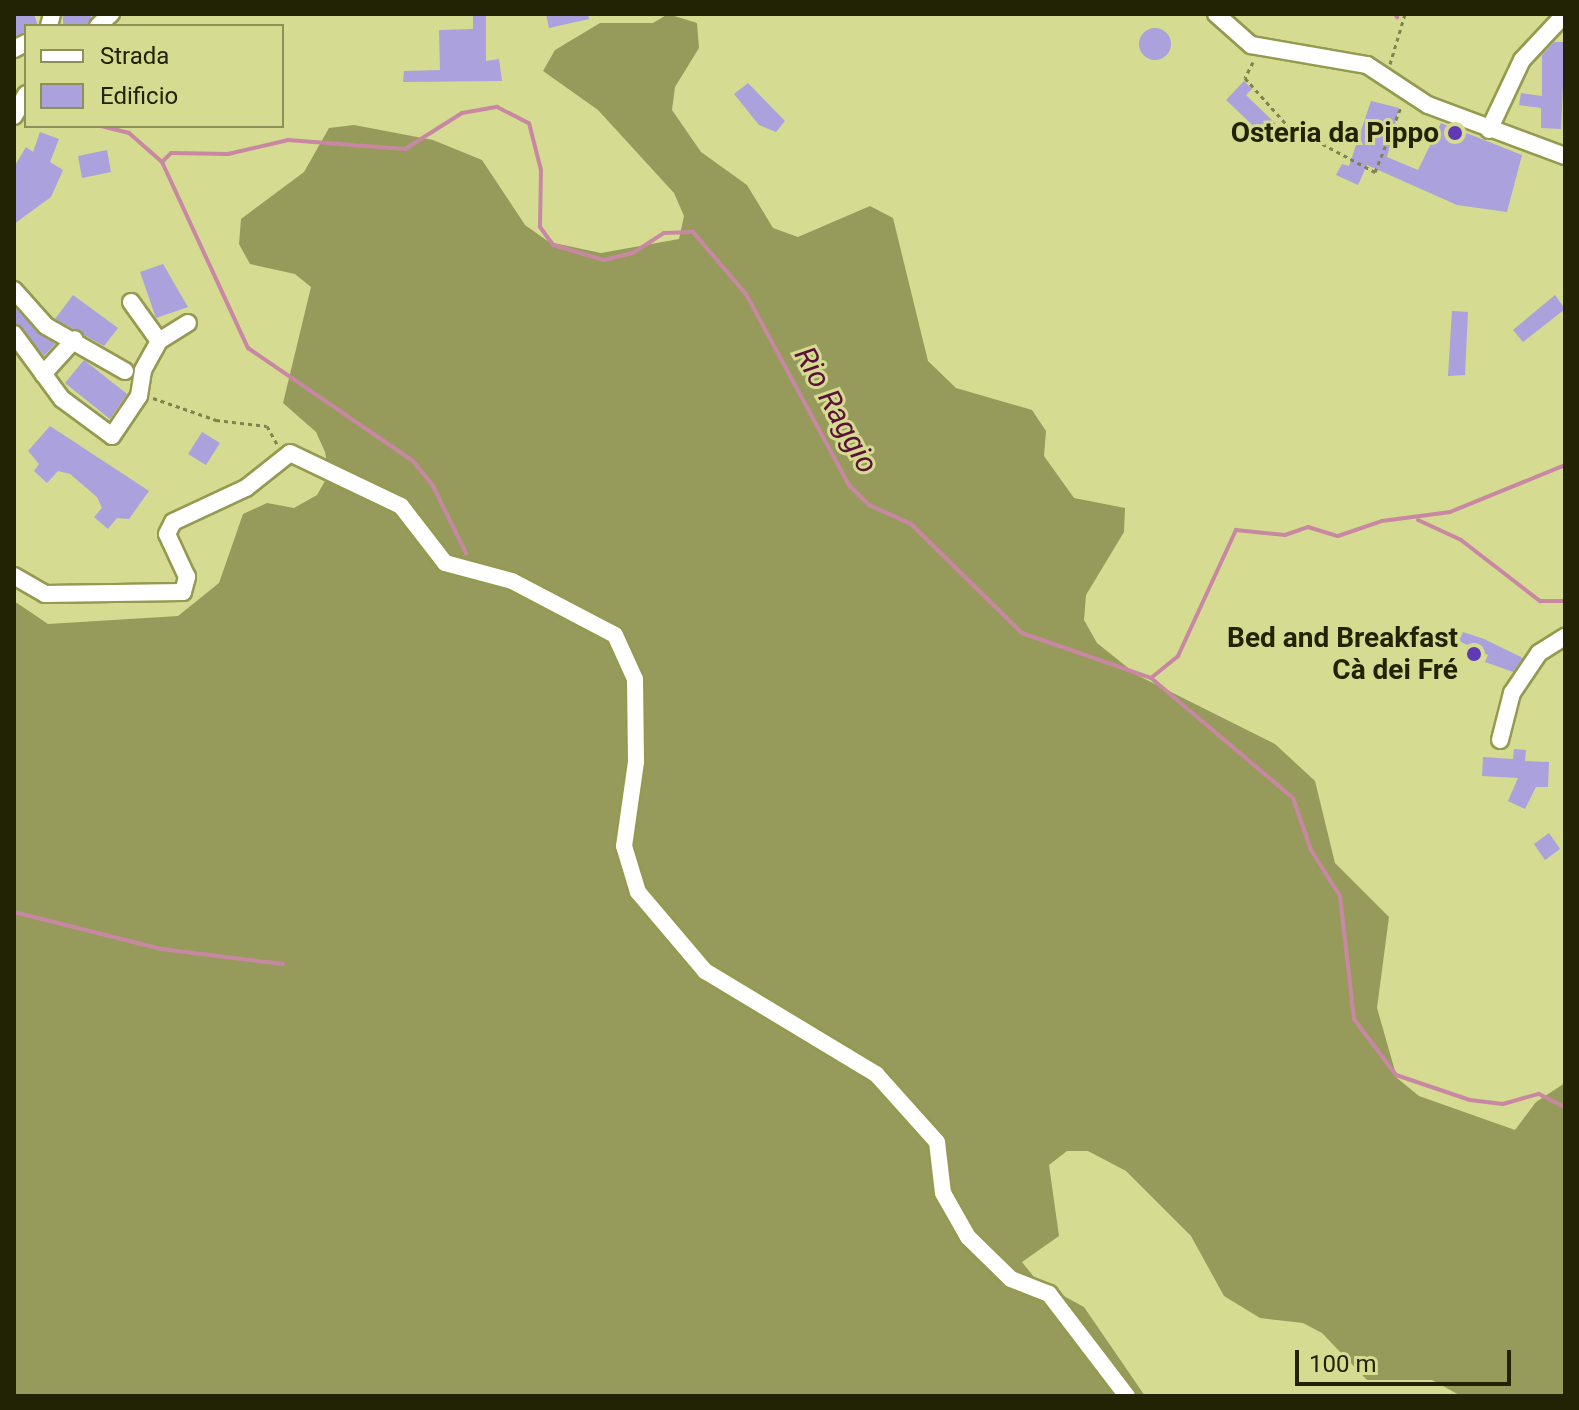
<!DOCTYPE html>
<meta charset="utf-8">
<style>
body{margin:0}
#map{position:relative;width:1579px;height:1410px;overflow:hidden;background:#d5db90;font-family:Roboto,sans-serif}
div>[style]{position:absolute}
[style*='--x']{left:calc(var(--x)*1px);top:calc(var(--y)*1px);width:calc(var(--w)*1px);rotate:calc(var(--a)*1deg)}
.forest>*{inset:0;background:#969b5c}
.stream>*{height:4px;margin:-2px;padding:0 2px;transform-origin:2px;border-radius:2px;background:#c888a3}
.building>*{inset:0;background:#aba1dc}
.round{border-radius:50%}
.path>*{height:3px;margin-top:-1.5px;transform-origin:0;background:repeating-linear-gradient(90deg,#7f834d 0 4px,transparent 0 8px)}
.roads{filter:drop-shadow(2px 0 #959a50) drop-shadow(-2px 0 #959a50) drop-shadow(0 2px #959a50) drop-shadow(0 -2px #959a50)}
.minor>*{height:16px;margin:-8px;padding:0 8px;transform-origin:8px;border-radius:8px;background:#fff}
.dots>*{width:22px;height:22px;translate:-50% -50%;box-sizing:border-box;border:4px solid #d5db90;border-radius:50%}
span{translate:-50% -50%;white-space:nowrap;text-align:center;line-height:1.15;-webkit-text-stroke:6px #d5db90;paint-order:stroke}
.poi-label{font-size:28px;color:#222304;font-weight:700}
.right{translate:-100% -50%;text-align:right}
.water-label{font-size:30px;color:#5b0f39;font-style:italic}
.frame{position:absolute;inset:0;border:16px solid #222304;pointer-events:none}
.legend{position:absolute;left:24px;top:24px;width:260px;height:104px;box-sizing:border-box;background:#d5db90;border:2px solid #8d9158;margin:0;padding:10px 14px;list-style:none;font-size:24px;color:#222304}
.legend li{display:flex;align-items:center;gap:16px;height:40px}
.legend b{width:40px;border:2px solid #8d9158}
.scale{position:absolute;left:1295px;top:1350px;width:216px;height:36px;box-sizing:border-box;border:4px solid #222304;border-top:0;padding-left:10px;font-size:24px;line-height:28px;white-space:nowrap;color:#222304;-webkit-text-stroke:6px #d5db90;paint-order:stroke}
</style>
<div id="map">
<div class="forest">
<div style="clip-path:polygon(668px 14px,697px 23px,699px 48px,675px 87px,672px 110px,701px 152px,747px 185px,773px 228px,798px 237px,870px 206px,893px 218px,928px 361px,956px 388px,1032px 410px,1046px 431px,1044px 456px,1074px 498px,1125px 508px,1124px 532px,1086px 595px,1084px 620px,1097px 643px,1137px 675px,1275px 744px,1315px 781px,1335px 863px,1389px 917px,1377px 1008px,1397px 1078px,1419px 1096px,1515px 1130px,1536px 1102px,1565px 1083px,1565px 1396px,1461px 1396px,1432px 1380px,1367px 1380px,1322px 1333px,1303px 1323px,1260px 1318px,1224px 1296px,1191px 1236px,1126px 1171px,1088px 1151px,1067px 1151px,1049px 1165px,1059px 1236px,1022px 1262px,1038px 1282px,1084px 1307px,1145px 1396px,14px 1396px,14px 601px,48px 624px,178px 616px,219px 583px,243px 514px,267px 503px,294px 508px,317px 495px,329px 474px,325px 452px,316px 432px,283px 403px,311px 287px,295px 274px,250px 264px,239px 244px,241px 219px,304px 172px,329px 128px,354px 125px,433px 140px,482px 160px,525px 225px,549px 242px,601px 253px,679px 239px,684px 216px,674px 193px,598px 110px,543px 71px,555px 50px,600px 23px,653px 23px)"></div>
</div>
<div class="stream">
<div style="--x:1395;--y:14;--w:4;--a:56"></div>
<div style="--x:30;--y:126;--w:32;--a:0"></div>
<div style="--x:101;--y:126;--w:29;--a:14"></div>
<div style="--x:129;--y:133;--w:44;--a:41.3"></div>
<div style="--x:162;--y:162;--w:13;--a:-45"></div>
<div style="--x:171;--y:153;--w:57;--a:1"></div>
<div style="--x:228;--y:154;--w:62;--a:-13.1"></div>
<div style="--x:288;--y:140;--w:117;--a:4.4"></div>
<div style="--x:405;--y:149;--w:67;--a:-32.3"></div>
<div style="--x:462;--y:113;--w:36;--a:-10"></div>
<div style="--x:497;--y:107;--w:36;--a:27"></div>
<div style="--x:529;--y:123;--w:49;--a:75.7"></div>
<div style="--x:541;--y:170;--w:57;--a:91"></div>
<div style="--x:540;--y:227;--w:22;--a:54"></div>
<div style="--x:553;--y:245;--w:53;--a:16.4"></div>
<div style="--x:604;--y:260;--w:30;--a:-14"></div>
<div style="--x:633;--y:253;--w:37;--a:-33"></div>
<div style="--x:664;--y:233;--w:29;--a:-2"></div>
<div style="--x:693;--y:232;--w:82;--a:49.5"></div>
<div style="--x:746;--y:294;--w:217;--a:61.7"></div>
<div style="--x:849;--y:485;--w:28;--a:45"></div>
<div style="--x:869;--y:505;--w:46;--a:24.3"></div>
<div style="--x:911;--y:524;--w:156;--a:44.5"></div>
<div style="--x:1022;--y:633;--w:137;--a:19.2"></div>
<div style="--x:1151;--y:678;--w:186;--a:40.2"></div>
<div style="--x:1293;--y:798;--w:55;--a:70.9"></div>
<div style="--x:1311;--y:850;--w:54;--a:57.8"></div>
<div style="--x:1340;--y:896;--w:124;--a:83.5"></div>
<div style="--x:1354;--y:1019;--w:70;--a:53.1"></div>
<div style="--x:1396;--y:1075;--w:78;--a:18.7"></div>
<div style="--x:1470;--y:1100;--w:33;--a:7"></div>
<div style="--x:1503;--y:1104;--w:37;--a:-16"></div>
<div style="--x:1539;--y:1094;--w:29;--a:27"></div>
<div style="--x:162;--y:162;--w:205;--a:65.2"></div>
<div style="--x:248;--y:348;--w:200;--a:34.4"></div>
<div style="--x:413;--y:461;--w:32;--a:51"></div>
<div style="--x:433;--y:486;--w:75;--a:63.8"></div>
<div style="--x:1418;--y:520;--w:47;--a:24.9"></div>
<div style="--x:1461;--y:540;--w:100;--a:37.7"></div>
<div style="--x:1540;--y:601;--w:25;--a:0"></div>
<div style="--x:1151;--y:678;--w:35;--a:-39"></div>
<div style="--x:1178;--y:656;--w:139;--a:-65.3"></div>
<div style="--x:1236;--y:530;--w:49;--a:5.8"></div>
<div style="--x:1285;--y:535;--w:24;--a:-19"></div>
<div style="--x:1308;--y:527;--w:31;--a:17"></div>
<div style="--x:1338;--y:536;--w:46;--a:-18.8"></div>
<div style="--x:1382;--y:521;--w:69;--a:-7.5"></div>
<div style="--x:1450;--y:512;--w:124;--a:-22.2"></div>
<div style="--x:14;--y:912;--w:152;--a:14.1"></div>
<div style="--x:161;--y:949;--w:123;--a:7"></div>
</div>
<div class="building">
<div style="clip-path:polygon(14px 14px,34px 14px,38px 26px,14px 37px)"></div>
<div style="clip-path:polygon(63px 14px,91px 14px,91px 18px,87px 26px,63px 26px)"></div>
<div style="clip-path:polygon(473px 14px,486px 14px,486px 61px,499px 59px,502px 81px,403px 82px,404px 71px,440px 70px,439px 30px,473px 29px)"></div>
<div style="clip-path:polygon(546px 14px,588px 14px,589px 19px,549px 28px)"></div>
<div class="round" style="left:1139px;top:28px;width:32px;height:32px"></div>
<div style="clip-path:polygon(1554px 42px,1565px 42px,1561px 129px,1541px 128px,1541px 108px,1519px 105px,1521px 93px,1542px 96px,1542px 55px)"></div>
<div style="clip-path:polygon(1244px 81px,1252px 89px,1246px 95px,1276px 124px,1264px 136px,1226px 100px)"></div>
<div style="clip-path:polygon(748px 83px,785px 121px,776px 132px,759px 125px,734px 94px)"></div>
<div style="clip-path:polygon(1371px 101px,1399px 108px,1387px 157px,1418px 170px,1441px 123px,1522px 155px,1507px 212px,1457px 205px,1367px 165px,1358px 185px,1336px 175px,1342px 164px,1349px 166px)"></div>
<div style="clip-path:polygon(40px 132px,59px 139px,50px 162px,63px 170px,51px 197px,14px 224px,14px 167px,26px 147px,33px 152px)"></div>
<div style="clip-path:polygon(107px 150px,111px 172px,82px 178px,78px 156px)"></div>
<div style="clip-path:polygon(163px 264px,188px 307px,156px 318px,140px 272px)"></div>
<div style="clip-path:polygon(73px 295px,118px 328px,104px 346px,55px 319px)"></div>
<div style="clip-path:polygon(1555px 295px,1565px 309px,1523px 342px,1513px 330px)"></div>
<div style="clip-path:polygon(14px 307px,55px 344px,44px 356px,14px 322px)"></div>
<div style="clip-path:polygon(1452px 311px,1468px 312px,1465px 375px,1448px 376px)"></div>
<div style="clip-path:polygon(84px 360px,127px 394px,110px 419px,65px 383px)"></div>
<div style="clip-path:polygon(50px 426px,149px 491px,129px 519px,117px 518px,108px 529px,94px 517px,102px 508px,97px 497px,70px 474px,58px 471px,47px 483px,34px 471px,39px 464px,28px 451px)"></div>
<div style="clip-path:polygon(202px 432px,220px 443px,206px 465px,188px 454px)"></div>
<div style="clip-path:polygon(1463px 632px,1484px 639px,1523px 658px,1513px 672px,1485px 662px,1488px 655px,1459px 641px)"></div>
<div style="clip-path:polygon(1514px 749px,1526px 750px,1525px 761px,1549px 762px,1548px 787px,1536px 787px,1525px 809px,1508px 801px,1518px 778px,1482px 776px,1483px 757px,1513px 759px)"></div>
<div style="clip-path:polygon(1549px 833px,1560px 849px,1545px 860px,1534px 844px)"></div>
</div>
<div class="path">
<div style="--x:1253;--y:62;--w:18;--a:117"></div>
<div style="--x:1245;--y:78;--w:63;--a:48.2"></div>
<div style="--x:1287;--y:125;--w:100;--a:28.1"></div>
<div style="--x:1375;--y:172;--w:70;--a:-68.2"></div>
<div style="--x:1390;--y:64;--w:52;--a:-73.3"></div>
<div style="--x:153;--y:398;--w:67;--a:19.2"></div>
<div style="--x:216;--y:420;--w:51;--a:6.7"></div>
<div style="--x:267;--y:426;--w:21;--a:61"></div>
</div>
<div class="roads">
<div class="minor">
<div style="--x:1216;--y:14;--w:47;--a:41.5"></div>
<div style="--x:1251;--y:45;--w:118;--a:9.8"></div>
<div style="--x:1367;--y:65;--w:73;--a:33.3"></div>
<div style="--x:1428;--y:105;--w:146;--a:20.4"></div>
<div style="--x:49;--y:26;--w:12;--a:-76"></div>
<div style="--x:98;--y:26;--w:18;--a:-43"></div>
<div style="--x:14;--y:49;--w:13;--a:-27"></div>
<div style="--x:14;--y:116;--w:25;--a:-61"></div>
<div style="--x:1489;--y:130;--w:77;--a:-64.8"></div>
<div style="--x:1522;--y:60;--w:63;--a:-46.9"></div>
<div style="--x:14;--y:290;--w:48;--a:48.4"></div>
<div style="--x:46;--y:326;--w:91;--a:29.7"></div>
<div style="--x:131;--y:302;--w:48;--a:54.3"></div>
<div style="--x:14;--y:334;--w:81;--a:53.6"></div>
<div style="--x:62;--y:399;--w:62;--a:36.5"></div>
<div style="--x:112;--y:436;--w:48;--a:-56"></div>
<div style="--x:139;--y:396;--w:26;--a:-81"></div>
<div style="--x:143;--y:370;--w:33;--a:-61"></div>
<div style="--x:159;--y:341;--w:34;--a:-32"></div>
<div style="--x:43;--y:374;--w:47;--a:-47.6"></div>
<div style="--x:14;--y:576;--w:36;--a:30"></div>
<div style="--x:45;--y:594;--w:138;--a:-0.8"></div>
<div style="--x:183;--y:592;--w:16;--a:-75"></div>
<div style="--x:187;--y:577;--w:47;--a:-114.9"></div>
<div style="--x:167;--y:534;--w:13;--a:-63"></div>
<div style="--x:173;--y:522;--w:81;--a:-25"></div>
<div style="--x:246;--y:488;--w:56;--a:-38.5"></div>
<div style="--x:290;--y:453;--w:123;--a:25.5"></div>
<div style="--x:401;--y:506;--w:72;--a:52.3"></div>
<div style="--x:445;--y:563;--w:69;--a:15"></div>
<div style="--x:512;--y:581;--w:116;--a:27.7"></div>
<div style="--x:615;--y:635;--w:48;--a:65.6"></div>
<div style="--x:635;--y:679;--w:83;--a:89.3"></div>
<div style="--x:636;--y:762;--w:85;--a:98.1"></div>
<div style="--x:624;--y:846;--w:48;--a:73.1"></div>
<div style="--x:638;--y:892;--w:104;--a:49.7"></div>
<div style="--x:705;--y:971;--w:200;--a:31.1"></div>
<div style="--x:876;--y:1074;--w:91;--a:48.1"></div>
<div style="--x:937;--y:1142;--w:51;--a:83.3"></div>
<div style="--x:943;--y:1193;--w:51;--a:60.4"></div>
<div style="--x:968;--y:1237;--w:60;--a:44.3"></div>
<div style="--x:1011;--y:1279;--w:41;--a:21.5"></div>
<div style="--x:1049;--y:1294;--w:128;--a:52.6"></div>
<div style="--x:1500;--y:740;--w:49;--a:-75.7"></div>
<div style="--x:1512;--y:693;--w:48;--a:-56"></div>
<div style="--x:1539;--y:653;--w:31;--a:-32"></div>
</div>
</div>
<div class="dots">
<div style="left:1455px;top:133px;background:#5f3ab2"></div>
<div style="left:1474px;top:654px;background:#5f3ab2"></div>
</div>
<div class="poi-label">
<span class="right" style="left:1439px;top:133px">Osteria da Pippo</span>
<span class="right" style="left:1458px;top:654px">Bed and Breakfast<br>Cà dei Fré</span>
</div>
<div class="water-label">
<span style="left:836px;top:410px;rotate:61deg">Rio Raggio</span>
</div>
<div class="frame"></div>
<ul class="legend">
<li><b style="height:10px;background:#fff"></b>Strada</li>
<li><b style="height:22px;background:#aba1dc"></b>Edificio</li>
</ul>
<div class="scale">100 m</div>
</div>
